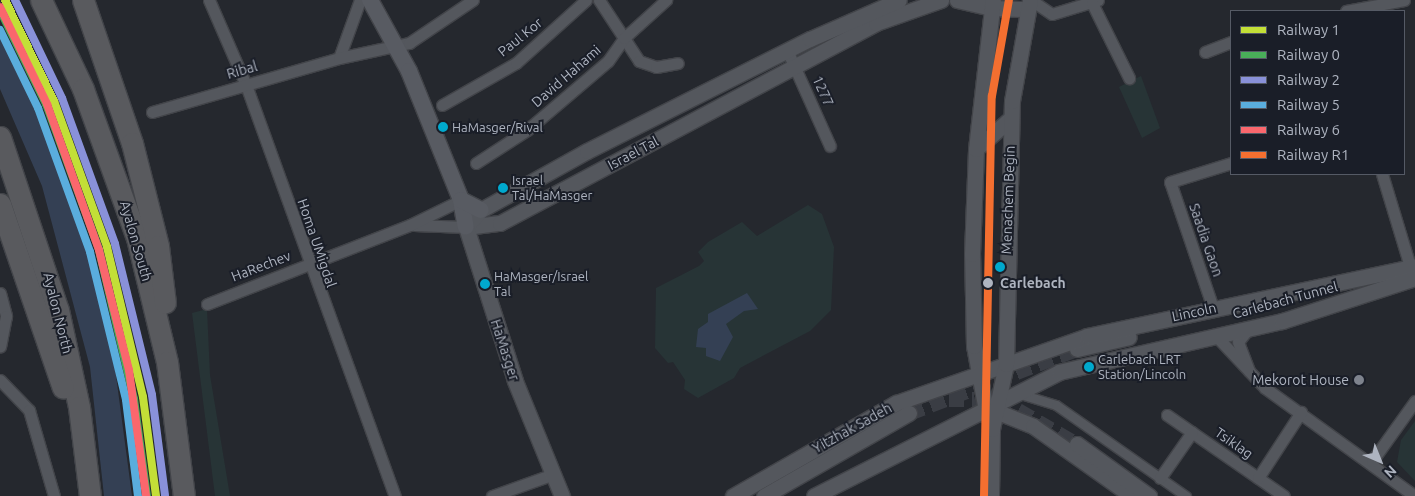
<!DOCTYPE html>
<style>
body{margin:0}
#map{position:relative;width:1415px;height:496px;overflow:hidden;background:#25282e;font-family:Ubuntu,sans-serif}
div>[style]{position:absolute}
[style*='--x']{left:calc(var(--x)*1px);top:calc(var(--y)*1px);width:calc(var(--w)*1px);rotate:calc(var(--a)*1deg)}
.green>*{inset:0;background:#273436}
.water>*{inset:0;background:#344054}
.tertiary-tunnel>*{height:15px;margin-top:-7.5px;transform-origin:0;background:repeating-linear-gradient(90deg,#3a3d44 0 15px,transparent 0 23px)}
.roads{filter:drop-shadow(1px 0 #424449) drop-shadow(-1px 0 #424449) drop-shadow(0 1px #424449) drop-shadow(0 -1px #424449)}
.pedestrian>*{height:9px;margin:-4.5px;padding:0 4.5px;transform-origin:4.5px;border-radius:4.5px;background:#54575d}
.minor>*{height:11px;margin:-5.5px;padding:0 5.5px;transform-origin:5.5px;border-radius:5.5px;background:#54575d}
.tertiary>*{height:15px;margin:-7.5px;padding:0 7.5px;transform-origin:7.5px;border-radius:7.5px;background:#54575d}
.secondary>*{height:16px;margin:-8px;padding:0 8px;transform-origin:8px;border-radius:8px;background:#585b62}
.motorway>*{height:21px;margin:-10.5px;padding:0 10.5px;transform-origin:10.5px;border-radius:10.5px;background:#595a5e}
.rail-1>*{height:8px;margin:-4px;padding:0 4px;transform-origin:4px;border-radius:4px;background:#c3df37}
.rail-2>*{height:8px;margin:-4px;padding:0 4px;transform-origin:4px;border-radius:4px;background:#49ae59}
.rail-3>*{height:8px;margin:-4px;padding:0 4px;transform-origin:4px;border-radius:4px;background:#8991d9}
.rail-4>*{height:8px;margin:-4px;padding:0 4px;transform-origin:4px;border-radius:4px;background:#5aaddd}
.rail-5>*{height:8px;margin:-4px;padding:0 4px;transform-origin:4px;border-radius:4px;background:#fa676d}
.rail-6>*{height:8px;margin:-4px;padding:0 4px;transform-origin:4px;border-radius:4px;background:#f46f30}
.dots>*{width:14px;height:14px;translate:-50% -50%;box-sizing:border-box;border:2px solid #1a1e28;border-radius:50%}
span{translate:-50% -50%;white-space:nowrap;text-align:center;line-height:1.15;-webkit-text-stroke:4px #1a1e28;paint-order:stroke}
.bus-label{font-size:13px;color:#aeb4c0}
.left{translate:0 -50%;text-align:left}
.street-label{font-size:14px;color:#aeb4c0}
.stop-label{font-size:14px;color:#aeb4c0;font-weight:700}
.poi-label{font-size:14px;color:#aeb4c0}
.right{translate:-100% -50%;text-align:right}
.legend{position:absolute;left:1230px;top:10px;width:175px;height:165px;box-sizing:border-box;background:#1a1e28;border:1px solid #555a65;margin:0;padding:6px 9px;list-style:none;font-size:15px;color:#aeb4c0}
.legend li{display:flex;align-items:center;gap:10px;height:25px}
.legend b{width:25px;border:1px solid #555a65}
.north{position:absolute;left:1355px;top:436px;width:50px;height:50px;-webkit-text-stroke:4px #1a1e28;paint-order:stroke;rotate:136deg;font-size:14px;font-weight:700;line-height:20px;text-align:center;color:#aeb4c0}
.north::after{content:'';display:block;margin:auto;width:18px;height:22px;background:#aeb4c0;clip-path:polygon(50% 0,100% 100%,50% 72%,0 100%)}
</style>
<div id="map">
<div class="green">
<div style="clip-path:polygon(1141px 76px,1160px 128px,1142px 138px,1119px 87px)"></div>
<div style="clip-path:polygon(808px 205px,822px 214px,834px 247px,831px 310px,810px 331px,740px 368px,734px 378px,698px 398px,684px 389px,685px 380px,673px 362px,668px 363px,655px 348px,656px 288px,699px 266px,704px 261px,698px 252px,708px 242px,742px 222px,757px 236px)"></div>
<div style="clip-path:polygon(207px 309px,210px 375px,230px 496px,215px 496px,192px 313px)"></div>
<div style="clip-path:polygon(1415px 421px,1415px 481px,1397px 462px,1401px 440px)"></div>
</div>
<div class="water">
<div style="clip-path:polygon(0 30px,78px 210px,111px 338px,132px 496px,104px 496px,90px 367px,42px 186px,0 89px)"></div>
<div style="clip-path:polygon(747px 293px,758px 309px,744px 311px,726px 324px,733px 337px,720px 361px,706px 356px,706px 348px,696px 347px,698px 329px,708px 322px,708px 314px)"></div>
</div>
<div class="tertiary-tunnel">
<div style="--x:949;--y:399;--w:25;--a:0"></div>
<div style="--x:974;--y:399;--w:45;--a:14"></div>
<div style="--x:1018;--y:410;--w:68;--a:30"></div>
<div style="--x:909;--y:413;--w:180;--a:-20.9"></div>
</div>
<div class="roads">
<div class="pedestrian">
<div style="--x:1017;--y:393;--w:41;--a:17.1"></div>
<div style="--x:1056;--y:405;--w:159;--a:35"></div>
</div>
<div class="minor">
<div style="--x:209;--y:0;--w:93;--a:66.5"></div>
<div style="--x:246;--y:85;--w:437;--a:70.1"></div>
<div style="--x:599;--y:0;--w:73;--a:56.7"></div>
<div style="--x:639;--y:61;--w:18;--a:19"></div>
<div style="--x:656;--y:67;--w:22;--a:-10"></div>
<div style="--x:1031;--y:0;--w:25;--a:34"></div>
<div style="--x:1052;--y:14;--w:48;--a:-16.9"></div>
<div style="--x:1092;--y:3;--w:84;--a:63.7"></div>
<div style="--x:1346;--y:11;--w:59;--a:-10.7"></div>
<div style="--x:787;--y:50;--w:105;--a:65.9"></div>
<div style="--x:1205;--y:52;--w:28;--a:-21"></div>
<div style="--x:339;--y:58;--w:62;--a:-70.1"></div>
<div style="--x:442;--y:105;--w:85;--a:-29.6"></div>
<div style="--x:516;--y:63;--w:94;--a:-42"></div>
<div style="--x:152;--y:112;--w:195;--a:-16.1"></div>
<div style="--x:339;--y:58;--w:72;--a:-12.1"></div>
<div style="--x:409;--y:43;--w:77;--a:-33.9"></div>
<div style="--x:476;--y:163;--w:61;--a:-32.9"></div>
<div style="--x:527;--y:130;--w:106;--a:-40.4"></div>
<div style="--x:608;--y:61;--w:28;--a:-55"></div>
<div style="--x:624;--y:38;--w:57;--a:-42.1"></div>
<div style="--x:1382;--y:174;--w:103;--a:73.1"></div>
<div style="--x:414;--y:225;--w:52;--a:2.2"></div>
<div style="--x:0;--y:293;--w:24;--a:75"></div>
<div style="--x:6;--y:316;--w:31;--a:101"></div>
<div style="--x:207;--y:304;--w:218;--a:-21.3"></div>
<div style="--x:410;--y:225;--w:57;--a:-26.1"></div>
<div style="--x:1213;--y:308;--w:133;--a:-108.8"></div>
<div style="--x:1170;--y:182;--w:64;--a:-17.3"></div>
<div style="--x:1248;--y:329;--w:16;--a:128"></div>
<div style="--x:1238;--y:342;--w:31;--a:69"></div>
<div style="--x:1217;--y:337;--w:70;--a:46.7"></div>
<div style="--x:1265;--y:388;--w:185;--a:35.8"></div>
<div style="--x:0;--y:380;--w:42;--a:46"></div>
<div style="--x:29;--y:410;--w:90;--a:73.8"></div>
<div style="--x:1167;--y:415;--w:142;--a:34.7"></div>
<div style="--x:1372;--y:461;--w:74;--a:-54.4"></div>
<div style="--x:1160;--y:478;--w:56;--a:-55.2"></div>
<div style="--x:1258;--y:478;--w:79;--a:-56.9"></div>
<div style="--x:492;--y:496;--w:63;--a:-19.6"></div>
</div>
<div class="tertiary">
<div style="--x:957;--y:0;--w:35;--a:13"></div>
<div style="--x:991;--y:8;--w:37;--a:2"></div>
<div style="--x:976;--y:149;--w:47;--a:-41.5"></div>
<div style="--x:466;--y:227;--w:34;--a:-7"></div>
<div style="--x:500;--y:223;--w:426;--a:-28"></div>
<div style="--x:876;--y:23;--w:69;--a:-19.5"></div>
<div style="--x:466;--y:227;--w:23;--a:-49"></div>
<div style="--x:481;--y:210;--w:121;--a:-29.1"></div>
<div style="--x:587;--y:151;--w:250;--a:-26.7"></div>
<div style="--x:810;--y:39;--w:97;--a:-23.7"></div>
<div style="--x:466;--y:227;--w:162;--a:72.3"></div>
<div style="--x:515;--y:381;--w:124;--a:67.8"></div>
<div style="--x:1077;--y:349;--w:53;--a:-13"></div>
<div style="--x:988;--y:408;--w:48;--a:21.8"></div>
<div style="--x:1033;--y:426;--w:121;--a:35.3"></div>
<div style="--x:987;--y:416;--w:71;--a:-100.5"></div>
<div style="--x:974;--y:346;--w:92;--a:-91.2"></div>
<div style="--x:972;--y:254;--w:105;--a:-87.8"></div>
<div style="--x:976;--y:149;--w:150;--a:-83.5"></div>
<div style="--x:1077;--y:444;--w:89;--a:35.8"></div>
<div style="--x:733;--y:496;--w:188;--a:-29.7"></div>
<div style="--x:896;--y:403;--w:202;--a:-19.3"></div>
<div style="--x:1087;--y:336;--w:335;--a:-12"></div>
<div style="--x:764;--y:496;--w:167;--a:-29.8"></div>
<div style="--x:814;--y:496;--w:275;--a:-26.8"></div>
<div style="--x:1059;--y:372;--w:229;--a:-12.9"></div>
<div style="--x:1282;--y:321;--w:140;--a:-17.9"></div>
<div style="--x:991;--y:496;--w:67;--a:-89.1"></div>
<div style="--x:992;--y:429;--w:66;--a:-77.8"></div>
<div style="--x:1006;--y:364;--w:263;--a:-88.7"></div>
<div style="--x:1012;--y:101;--w:103;--a:-79.9"></div>
</div>
<div class="secondary">
<div style="--x:370;--y:0;--w:81;--a:61.2"></div>
<div style="--x:409;--y:71;--w:139;--a:68"></div>
<div style="--x:461;--y:200;--w:27;--a:80"></div>
<div style="--x:461;--y:200;--w:22;--a:27"></div>
</div>
<div class="motorway">
<div style="--x:41;--y:0;--w:98;--a:64.7"></div>
<div style="--x:83;--y:89;--w:158;--a:70.1"></div>
<div style="--x:137;--y:238;--w:128;--a:76.4"></div>
<div style="--x:167;--y:362;--w:135;--a:82.8"></div>
<div style="--x:83;--y:0;--w:151;--a:71.1"></div>
<div style="--x:132;--y:143;--w:106;--a:75.8"></div>
<div style="--x:158;--y:246;--w:57;--a:83"></div>
<div style="--x:0;--y:137;--w:182;--a:71.5"></div>
<div style="--x:58;--y:310;--w:99;--a:77.8"></div>
<div style="--x:79;--y:407;--w:90;--a:83"></div>
<div style="--x:0;--y:204;--w:194;--a:71.1"></div>
</div>
</div>
<div class="rail-1">
<div style="--x:5;--y:0;--w:112;--a:64.1"></div>
<div style="--x:54;--y:101;--w:155;--a:70"></div>
<div style="--x:107;--y:247;--w:154;--a:76.5"></div>
<div style="--x:143;--y:397;--w:100;--a:82.5"></div>
</div>
<div class="rail-2">
<div style="--x:0;--y:10;--w:105;--a:63.9"></div>
<div style="--x:46;--y:104;--w:155;--a:70"></div>
<div style="--x:99;--y:250;--w:153;--a:76.8"></div>
<div style="--x:134;--y:399;--w:98;--a:82.4"></div>
</div>
<div class="rail-3">
<div style="--x:15;--y:0;--w:109;--a:64.4"></div>
<div style="--x:62;--y:98;--w:155;--a:70"></div>
<div style="--x:115;--y:244;--w:155;--a:76.2"></div>
<div style="--x:152;--y:395;--w:101;--a:82.6"></div>
</div>
<div class="rail-4">
<div style="--x:0;--y:30;--w:87;--a:64"></div>
<div style="--x:38;--y:108;--w:153;--a:70.1"></div>
<div style="--x:90;--y:252;--w:152;--a:76.3"></div>
<div style="--x:126;--y:400;--w:97;--a:82.9"></div>
</div>
<div class="rail-5">
<div style="--x:0;--y:7;--w:108;--a:64.1"></div>
<div style="--x:47;--y:104;--w:155;--a:70.4"></div>
<div style="--x:99;--y:250;--w:124;--a:76"></div>
<div style="--x:129;--y:370;--w:127;--a:82.3"></div>
</div>
<div class="rail-6">
<div style="--x:984;--y:496;--w:400;--a:-88.9"></div>
<div style="--x:992;--y:96;--w:97;--a:-80"></div>
</div>
<div class="dots">
<div style="left:443px;top:127px;background:#00a9ce"></div>
<div style="left:503px;top:188px;background:#00a9ce"></div>
<div style="left:1000px;top:267px;background:#00a9ce"></div>
<div style="left:988px;top:283px;background:#aeb4c0"></div>
<div style="left:485px;top:284px;background:#00a9ce"></div>
<div style="left:1089px;top:367px;background:#00a9ce"></div>
<div style="left:1359px;top:380px;background:#7e838d"></div>
</div>
<div class="bus-label">
<span class="left" style="left:452px;top:127px">HaMasger/Rival</span>
<span class="left" style="left:512px;top:188px">Israel<br>Tal/HaMasger</span>
<span class="left" style="left:494px;top:284px">HaMasger/Israel<br>Tal</span>
<span class="left" style="left:1098px;top:367px">Carlebach LRT<br>Station/Lincoln</span>
</div>
<div class="street-label">
<span style="left:520px;top:37px;rotate:-39deg">Paul Kor</span>
<span style="left:242px;top:70px;rotate:-16deg">Ribal</span>
<span style="left:566px;top:76px;rotate:-41deg">David Hahami</span>
<span style="left:823px;top:91px;rotate:66deg">1277</span>
<span style="left:633px;top:153px;rotate:-28deg">Israel Tal</span>
<span style="left:1008px;top:200px;rotate:-88deg">Menachem Begin</span>
<span style="left:1206px;top:240px;rotate:71deg">Saadia Gaon</span>
<span style="left:136px;top:241px;rotate:74deg">Ayalon South</span>
<span style="left:317px;top:243px;rotate:71deg">Homa UMigdal</span>
<span style="left:261px;top:266px;rotate:-21deg">HaRechev</span>
<span style="left:1285px;top:300px;rotate:-15deg">Carlebach Tunnel</span>
<span style="left:1194px;top:312px;rotate:-12deg">Lincoln</span>
<span style="left:58px;top:313px;rotate:76deg">Ayalon North</span>
<span style="left:505px;top:350px;rotate:72deg">HaMasger</span>
<span style="left:852px;top:428px;rotate:-29deg">Yitzhak Sadeh</span>
<span style="left:1234px;top:443px;rotate:35deg">Tsiklag</span>
</div>
<div class="stop-label">
<span class="left" style="left:1000px;top:283px">Carlebach</span>
</div>
<div class="poi-label">
<span class="right" style="left:1349px;top:380px">Mekorot House</span>
</div>
<ul class="legend">
<li><b style="height:6px;background:#c3df37"></b>Railway 1</li>
<li><b style="height:6px;background:#49ae59"></b>Railway 0</li>
<li><b style="height:6px;background:#8991d9"></b>Railway 2</li>
<li><b style="height:6px;background:#5aaddd"></b>Railway 5</li>
<li><b style="height:6px;background:#fa676d"></b>Railway 6</li>
<li><b style="height:6px;background:#f46f30"></b>Railway R1</li>
</ul>
<div class="north">N</div>
</div>
